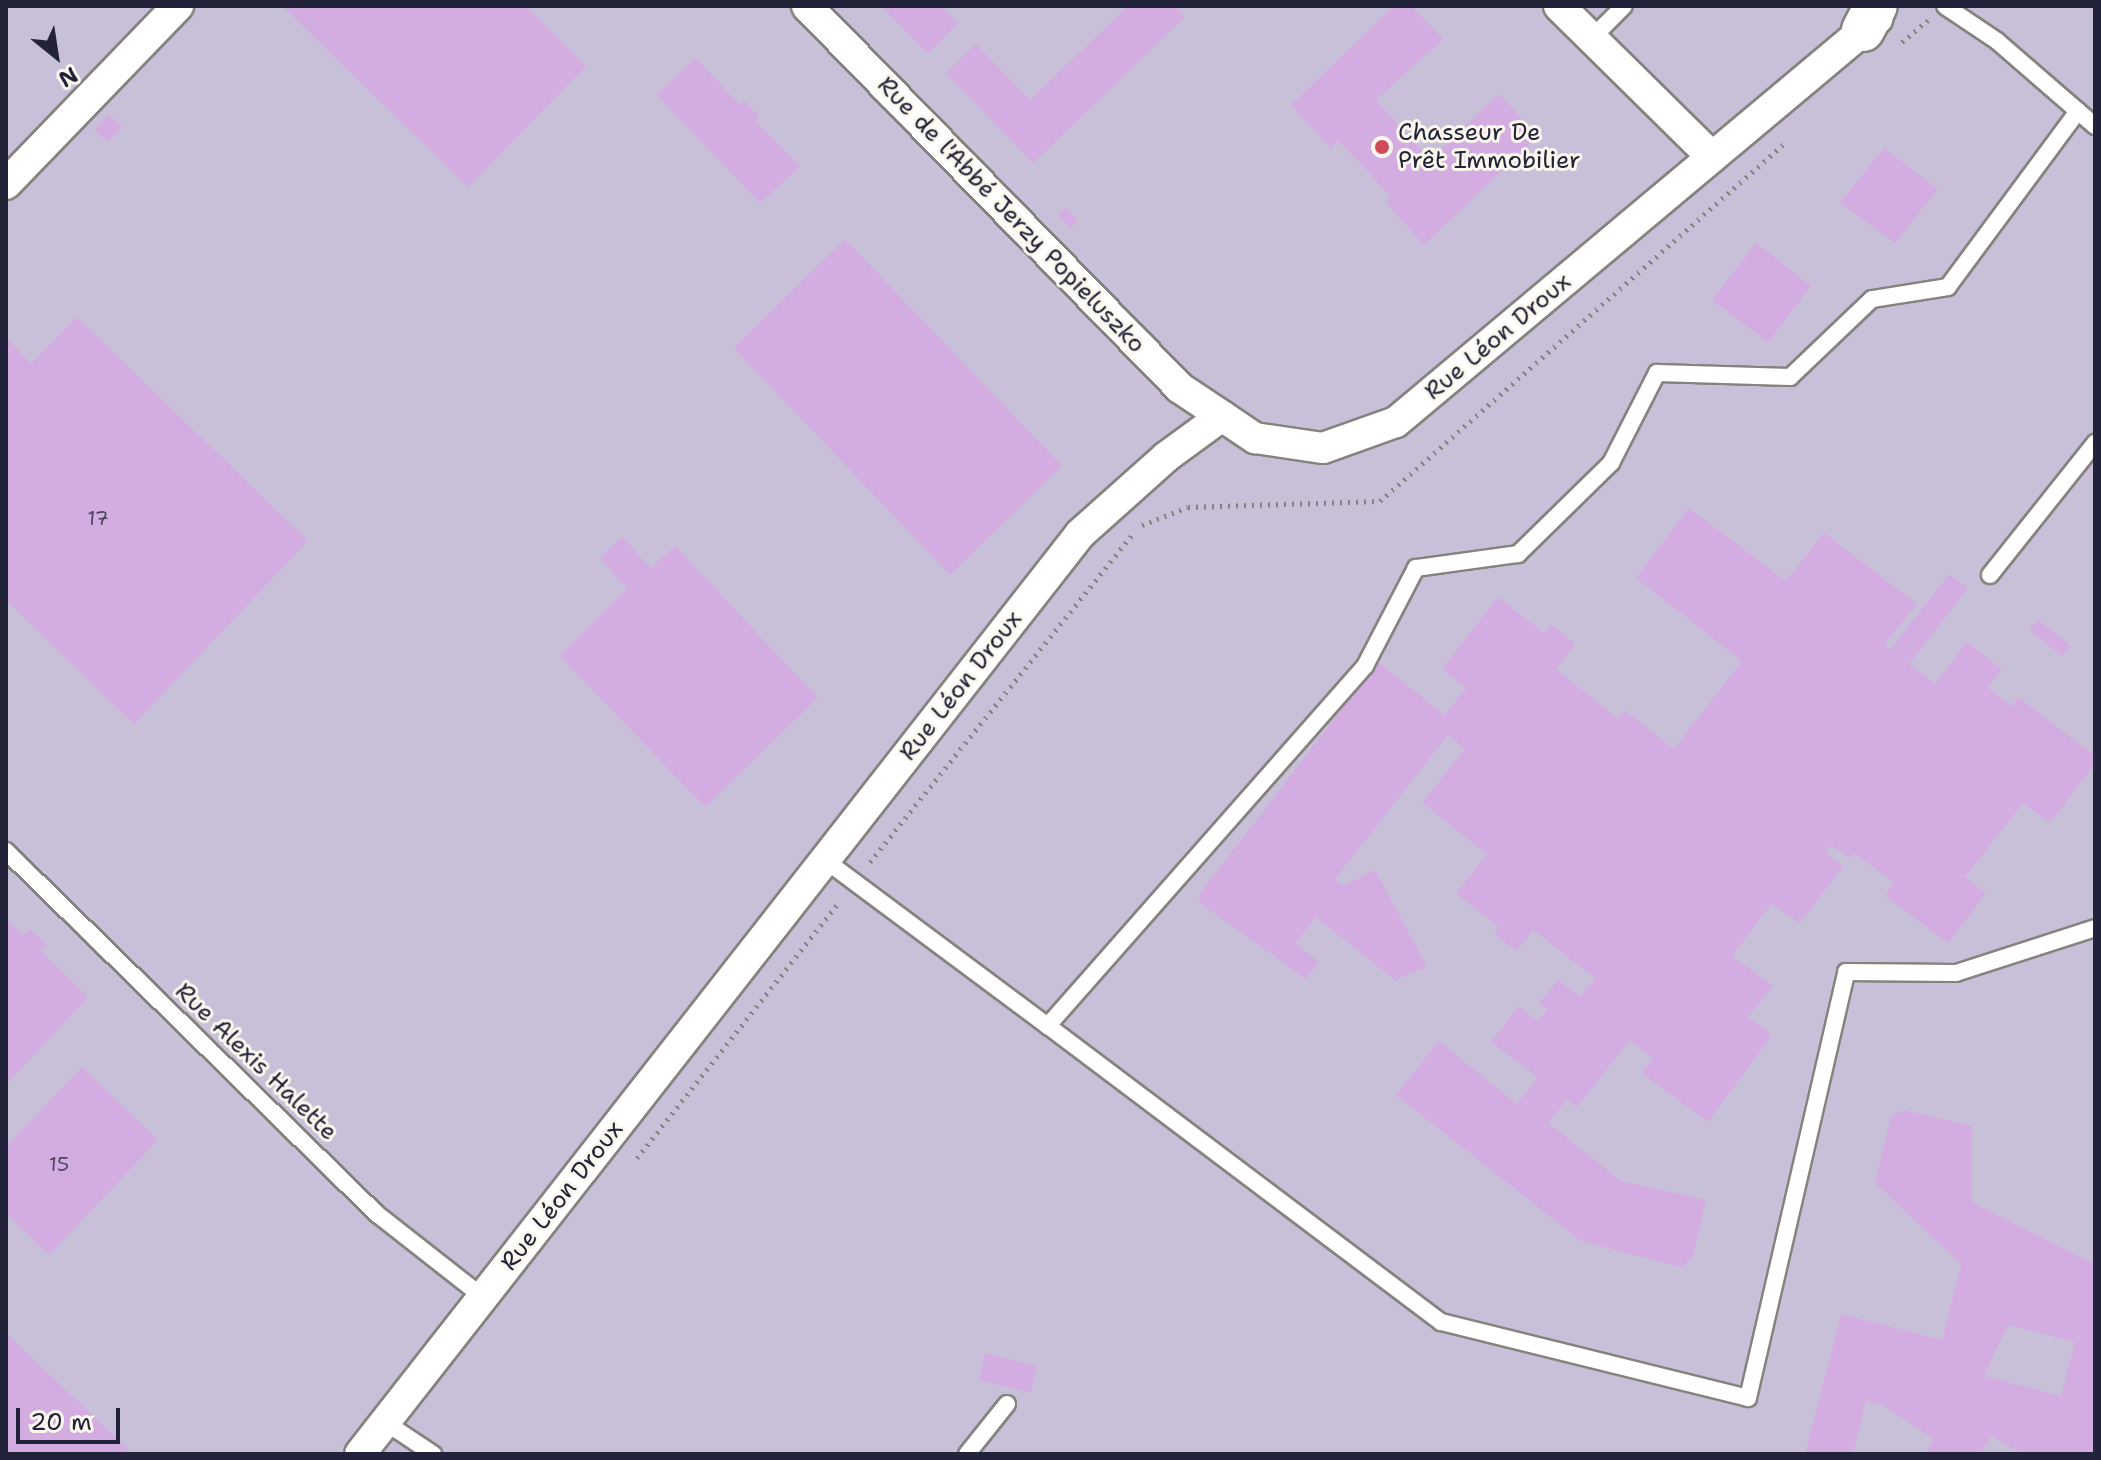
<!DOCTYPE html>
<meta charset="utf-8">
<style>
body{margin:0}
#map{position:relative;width:2101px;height:1460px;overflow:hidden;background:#e9e2c1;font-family:"Shantell Sans",sans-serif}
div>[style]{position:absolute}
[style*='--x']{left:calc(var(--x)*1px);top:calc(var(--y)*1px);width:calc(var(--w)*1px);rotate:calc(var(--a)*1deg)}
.industrial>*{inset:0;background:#c8bfd8}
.building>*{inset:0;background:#d3ade1}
.path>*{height:5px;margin-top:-2.5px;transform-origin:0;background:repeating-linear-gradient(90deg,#86827e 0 2px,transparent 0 8px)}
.roads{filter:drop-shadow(2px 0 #86827e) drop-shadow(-2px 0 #86827e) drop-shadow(0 2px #86827e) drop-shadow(0 -2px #86827e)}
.service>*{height:16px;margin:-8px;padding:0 8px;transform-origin:8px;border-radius:8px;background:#fff}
.minor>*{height:30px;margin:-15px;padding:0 15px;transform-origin:15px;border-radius:15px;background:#fff}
.secondary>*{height:42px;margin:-21px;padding:0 21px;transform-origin:21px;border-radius:21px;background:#fff}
.dots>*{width:22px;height:22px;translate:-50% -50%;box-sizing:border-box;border:4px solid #fbf7ec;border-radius:50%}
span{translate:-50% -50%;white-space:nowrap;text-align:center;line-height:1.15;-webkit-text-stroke:6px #fbf7ec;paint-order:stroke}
.number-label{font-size:20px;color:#4e4564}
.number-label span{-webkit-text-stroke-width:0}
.poi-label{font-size:24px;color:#22223b}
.left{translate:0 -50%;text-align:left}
.street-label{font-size:24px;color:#22223b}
.frame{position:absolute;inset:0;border:8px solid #22223b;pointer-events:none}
.north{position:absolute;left:16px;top:16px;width:80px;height:80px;-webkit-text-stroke:6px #fbf7ec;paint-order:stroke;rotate:150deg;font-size:22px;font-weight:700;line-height:32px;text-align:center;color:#22223b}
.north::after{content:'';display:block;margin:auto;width:28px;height:36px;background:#22223b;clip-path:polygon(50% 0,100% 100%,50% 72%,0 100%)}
.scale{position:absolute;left:16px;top:1408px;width:104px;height:36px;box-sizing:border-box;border:4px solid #22223b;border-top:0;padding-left:10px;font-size:24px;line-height:28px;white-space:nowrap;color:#22223b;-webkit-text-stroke:6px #fbf7ec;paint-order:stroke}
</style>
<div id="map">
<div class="industrial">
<div style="clip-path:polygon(6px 6px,2095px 6px,2095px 1454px,6px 1454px)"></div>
</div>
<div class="building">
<div style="clip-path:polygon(282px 6px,526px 6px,586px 66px,468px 187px)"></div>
<div style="clip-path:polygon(881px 6px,941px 6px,958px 23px,928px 54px)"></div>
<div style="clip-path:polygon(1128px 6px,1174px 6px,1185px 17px,1033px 163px,946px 73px,976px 44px,1030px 100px)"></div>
<div style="clip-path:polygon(1394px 6px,1411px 6px,1443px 39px,1376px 100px,1430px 159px,1499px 94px,1538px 136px,1424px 245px,1385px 202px,1391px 197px,1370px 174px,1338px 140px,1331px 148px,1291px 105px)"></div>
<div style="clip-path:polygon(696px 58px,740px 105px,745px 101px,759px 116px,755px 121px,800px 166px,760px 203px,657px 95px)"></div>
<div style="clip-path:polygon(109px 115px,122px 127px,107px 142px,94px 130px)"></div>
<div style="clip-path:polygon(1884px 148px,1938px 189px,1895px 243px,1840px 203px)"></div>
<div style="clip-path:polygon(1066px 208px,1078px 220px,1071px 228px,1058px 214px)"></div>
<div style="clip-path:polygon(845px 239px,1062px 466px,950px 575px,734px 348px)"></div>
<div style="clip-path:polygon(1756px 243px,1811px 286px,1768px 342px,1712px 300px)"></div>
<div style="clip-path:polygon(77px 317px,308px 541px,134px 724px,6px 600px,6px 337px,31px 364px)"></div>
<div style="clip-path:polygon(1689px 508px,1786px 581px,1824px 533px,1917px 604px,1884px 644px,1891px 649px,1949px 574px,1968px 588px,1909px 664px,1935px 684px,1967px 642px,2002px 669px,1988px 688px,2012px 707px,2018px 697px,2095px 756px,2095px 763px,2050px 823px,2023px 803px,1965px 877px,1986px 893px,1948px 943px,1885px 896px,1894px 883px,1854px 853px,1850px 858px,1831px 845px,1825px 853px,1843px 866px,1800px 923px,1771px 904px,1732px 956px,1773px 986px,1748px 1017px,1772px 1035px,1708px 1122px,1642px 1073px,1653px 1058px,1630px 1040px,1577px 1107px,1567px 1099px,1548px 1123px,1621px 1181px,1706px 1200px,1692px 1259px,1680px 1267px,1581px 1241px,1396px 1095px,1439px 1041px,1517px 1104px,1538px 1077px,1491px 1042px,1519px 1006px,1538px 1021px,1548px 1010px,1539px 1003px,1558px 980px,1580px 997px,1595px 978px,1533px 930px,1517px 951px,1494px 934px,1499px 927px,1456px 894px,1487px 854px,1422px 803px,1465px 749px,1448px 735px,1335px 879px,1343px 886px,1375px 870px,1427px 967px,1395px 980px,1316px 917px,1295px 943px,1319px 962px,1306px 979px,1201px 904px,1198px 896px,1378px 662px,1444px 715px,1466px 688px,1442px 669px,1498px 597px,1545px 634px,1551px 624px,1575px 644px,1556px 669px,1618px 719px,1625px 710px,1674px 749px,1742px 661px,1636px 578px)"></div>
<div style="clip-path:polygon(622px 537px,651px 568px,675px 546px,818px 698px,705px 807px,560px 656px,627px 589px,600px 558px)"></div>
<div style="clip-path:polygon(2038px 620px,2070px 645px,2062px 656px,2029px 630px)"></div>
<div style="clip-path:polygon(6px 919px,23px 936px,30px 929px,46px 944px,40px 950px,88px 997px,6px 1085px)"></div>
<div style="clip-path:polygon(82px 1067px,158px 1140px,49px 1255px,6px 1213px,6px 1147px)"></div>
<div style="clip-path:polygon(evenodd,1904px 1110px,1972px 1126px,1972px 1202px,2092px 1263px,2095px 1256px,2095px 1454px,2021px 1454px,1992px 1435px,1980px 1454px,1925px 1454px,1934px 1439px,1884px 1406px,1866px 1400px,1853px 1454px,1805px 1454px,1841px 1314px,1942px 1340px,1961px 1264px,1875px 1183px,1891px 1116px,1904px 1110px,2008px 1325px,2075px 1342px,2061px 1396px,1984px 1376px,2008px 1325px)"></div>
<div style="clip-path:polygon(6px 1333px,133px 1454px,6px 1454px)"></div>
<div style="clip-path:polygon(985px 1353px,1037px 1366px,1031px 1393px,979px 1380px)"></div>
</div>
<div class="path">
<div style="--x:1902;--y:42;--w:34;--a:-40"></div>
<div style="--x:1142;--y:525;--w:49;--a:-21.4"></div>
<div style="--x:1188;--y:507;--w:192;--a:-1.8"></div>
<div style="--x:1380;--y:501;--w:541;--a:-41.48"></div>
<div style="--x:870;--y:862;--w:422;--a:-51.3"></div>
<div style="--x:637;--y:1158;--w:326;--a:-51.7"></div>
</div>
<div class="roads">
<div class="service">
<div style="--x:1945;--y:6;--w:63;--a:33.9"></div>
<div style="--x:1997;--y:41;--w:130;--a:40.9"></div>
<div style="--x:1592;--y:38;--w:45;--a:-45"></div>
<div style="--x:2078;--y:111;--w:219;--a:126.5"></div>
<div style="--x:1948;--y:287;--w:77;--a:171"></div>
<div style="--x:1872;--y:299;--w:113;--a:136.4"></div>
<div style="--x:1790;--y:377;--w:133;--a:-178.3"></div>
<div style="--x:1657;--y:373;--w:101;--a:117.1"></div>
<div style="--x:1611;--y:463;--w:130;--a:135.6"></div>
<div style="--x:1518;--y:554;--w:103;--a:172.2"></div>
<div style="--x:1416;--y:568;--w:110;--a:117.5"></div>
<div style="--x:1365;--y:666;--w:480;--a:131.4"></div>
<div style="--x:1048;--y:1026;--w:492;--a:37"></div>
<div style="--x:1441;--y:1322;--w:316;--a:13.9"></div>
<div style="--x:1748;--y:1398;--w:437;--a:-77"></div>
<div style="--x:1846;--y:972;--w:110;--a:0.5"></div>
<div style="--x:1956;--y:973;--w:146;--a:-17.9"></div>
<div style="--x:1990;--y:575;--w:169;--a:-51.5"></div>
<div style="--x:6;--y:851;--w:519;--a:44.38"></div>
<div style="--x:377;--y:1214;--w:135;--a:38.1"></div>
<div style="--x:825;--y:860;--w:278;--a:36.7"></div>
<div style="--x:385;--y:1422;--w:58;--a:33.7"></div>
<div style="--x:967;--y:1454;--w:64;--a:-51.3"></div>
</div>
<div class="minor">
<div style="--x:807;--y:6;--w:534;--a:45.68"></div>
<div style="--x:1180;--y:388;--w:50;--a:33.7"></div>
<div style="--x:1559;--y:6;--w:215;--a:44.6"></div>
<div style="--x:6;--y:184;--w:248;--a:-46"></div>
<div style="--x:360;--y:1454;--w:1168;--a:-51.95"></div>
<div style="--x:1080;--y:534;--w:115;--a:-41.8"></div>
<div style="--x:1166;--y:457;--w:69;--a:-36.2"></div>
<div style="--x:1222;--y:416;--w:40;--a:34"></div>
<div style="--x:1255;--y:438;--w:69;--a:8.4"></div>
<div style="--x:1323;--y:448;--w:77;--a:-19.6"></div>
<div style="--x:1396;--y:422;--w:628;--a:-39.96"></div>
</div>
<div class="secondary">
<div style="--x:1863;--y:30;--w:27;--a:-62"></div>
</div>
</div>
<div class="dots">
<div style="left:1382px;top:147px;background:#d1495b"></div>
</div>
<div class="number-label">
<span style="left:98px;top:518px">17</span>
<span style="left:59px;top:1164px">15</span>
</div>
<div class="poi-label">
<span class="left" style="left:1398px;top:147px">Chasseur De<br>Prêt Immobilier</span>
</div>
<div class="street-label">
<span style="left:1011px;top:215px;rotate:46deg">Rue de l'Abbé Jerzy Popieluszko</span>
<span style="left:1498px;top:337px;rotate:-40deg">Rue Léon Droux</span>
<span style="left:961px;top:686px;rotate:-52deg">Rue Léon Droux</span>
<span style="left:256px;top:1062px;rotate:44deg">Rue Alexis Halette</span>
<span style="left:562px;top:1196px;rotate:-52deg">Rue Léon Droux</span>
</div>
<div class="frame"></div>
<div class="north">N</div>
<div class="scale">20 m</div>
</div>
